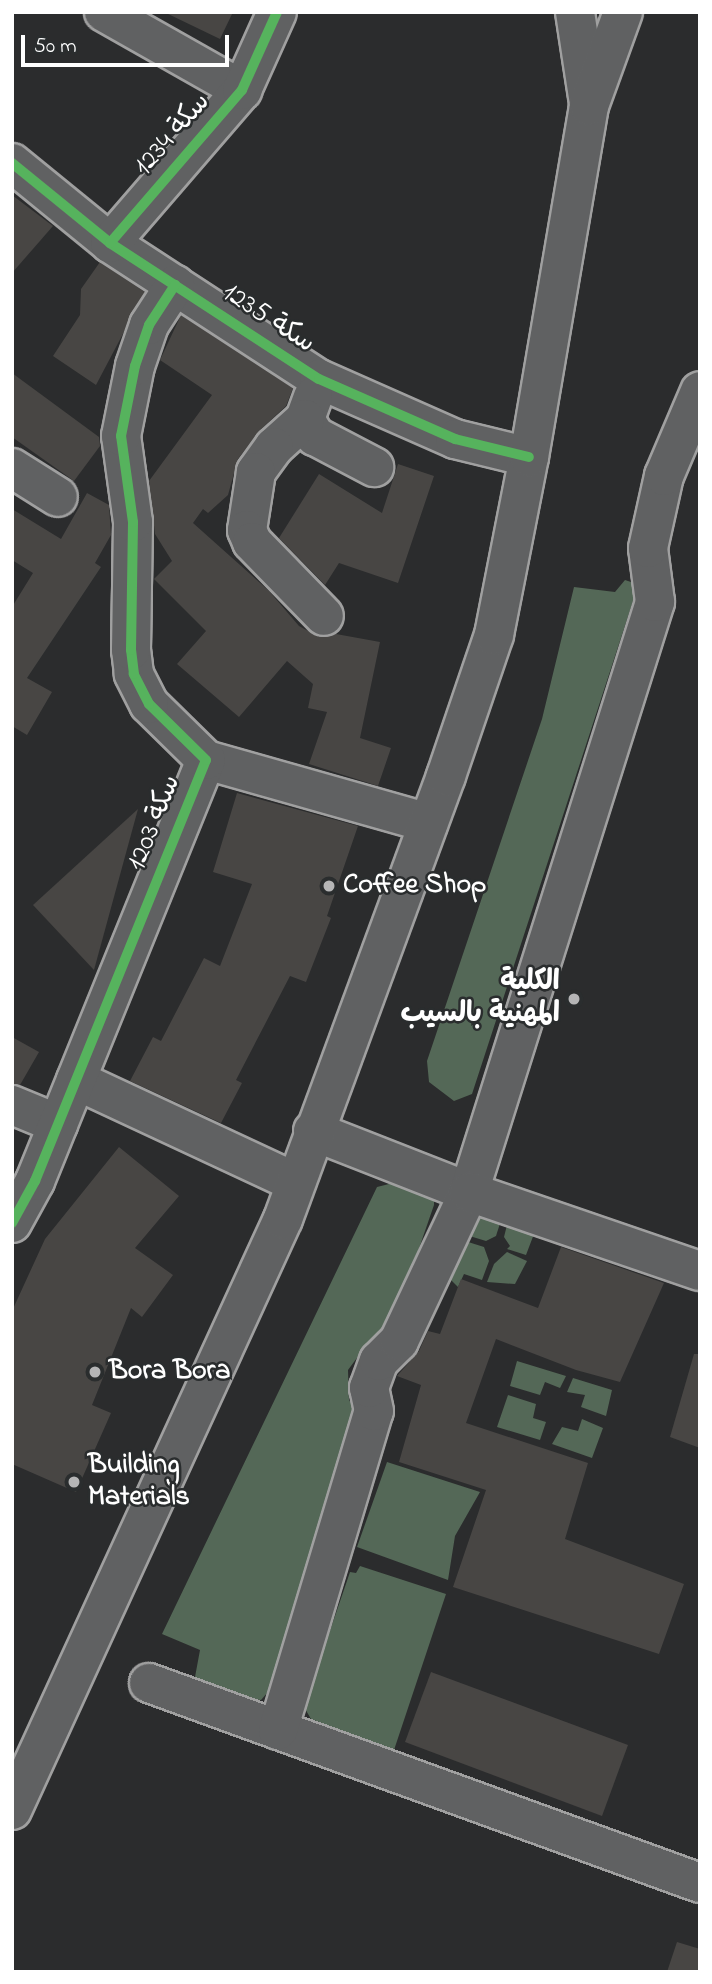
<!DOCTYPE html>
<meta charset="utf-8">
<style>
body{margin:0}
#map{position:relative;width:712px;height:1984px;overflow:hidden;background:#2b2c2d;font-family:"Indie Flower","Playpen Sans Arabic",sans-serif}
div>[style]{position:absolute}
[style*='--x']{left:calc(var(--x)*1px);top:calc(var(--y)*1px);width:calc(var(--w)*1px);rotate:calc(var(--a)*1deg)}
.green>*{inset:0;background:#546857}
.building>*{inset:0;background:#484644}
.roads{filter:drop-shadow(2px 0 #a0a0a0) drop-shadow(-2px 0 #a0a0a0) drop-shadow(0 2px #a0a0a0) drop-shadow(0 -2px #a0a0a0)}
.minor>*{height:38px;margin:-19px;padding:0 19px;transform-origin:19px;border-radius:19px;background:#606162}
.major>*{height:38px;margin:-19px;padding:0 19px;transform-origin:19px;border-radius:19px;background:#606162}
.cycleway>*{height:10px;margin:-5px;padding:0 5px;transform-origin:5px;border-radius:5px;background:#56b35d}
.dots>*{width:19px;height:19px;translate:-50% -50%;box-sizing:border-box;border:4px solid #2a2d2e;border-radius:50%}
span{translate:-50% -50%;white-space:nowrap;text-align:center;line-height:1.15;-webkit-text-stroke:5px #2a2d2e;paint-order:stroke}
.street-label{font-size:28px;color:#fff}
.poi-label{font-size:28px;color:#fff;font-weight:700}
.left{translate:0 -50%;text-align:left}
.right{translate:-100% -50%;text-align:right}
.frame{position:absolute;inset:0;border:14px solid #fff;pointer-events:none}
.scale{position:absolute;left:21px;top:35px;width:208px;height:32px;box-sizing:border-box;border:4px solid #fff;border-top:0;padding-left:9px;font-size:21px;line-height:24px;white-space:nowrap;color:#fff;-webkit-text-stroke:5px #2a2d2e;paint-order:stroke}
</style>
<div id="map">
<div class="green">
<div style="clip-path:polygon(625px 580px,634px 583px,633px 601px,472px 1094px,454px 1101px,429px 1082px,427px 1061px,542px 719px,574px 587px,615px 592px)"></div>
<div style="clip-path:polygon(401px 1181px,434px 1198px,434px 1205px,388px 1338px,368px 1343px,348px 1370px,349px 1400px,361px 1419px,268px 1692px,261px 1700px,244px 1699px,195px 1677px,200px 1650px,162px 1634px,377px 1187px)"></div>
<div style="clip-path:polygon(474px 1213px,503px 1214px,496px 1236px,486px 1241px,463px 1234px)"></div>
<div style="clip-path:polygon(509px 1217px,537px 1226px,526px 1255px,507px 1249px,510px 1246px,504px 1237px)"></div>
<div style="clip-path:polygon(465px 1241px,484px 1247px,489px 1261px,482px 1280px,464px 1274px,458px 1287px,447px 1276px)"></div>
<div style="clip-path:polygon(507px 1252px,527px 1261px,515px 1284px,487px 1282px,494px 1264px)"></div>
<div style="clip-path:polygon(517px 1361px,566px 1376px,560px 1388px,545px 1382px,540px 1395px,510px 1386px)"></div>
<div style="clip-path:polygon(573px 1378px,612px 1390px,606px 1416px,581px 1407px,585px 1395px,567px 1392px)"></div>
<div style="clip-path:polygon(508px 1395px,536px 1404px,533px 1418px,546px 1422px,540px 1440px,497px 1427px)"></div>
<div style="clip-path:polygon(582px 1419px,603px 1428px,592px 1458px,552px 1444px,562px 1427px,578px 1431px)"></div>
<div style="clip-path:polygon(387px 1462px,480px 1492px,455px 1536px,448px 1580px,357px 1547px)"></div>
<div style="clip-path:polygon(360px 1566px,446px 1594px,394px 1750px,311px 1719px,304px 1707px,350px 1572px,356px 1573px)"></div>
</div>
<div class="building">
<div style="clip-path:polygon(164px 12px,233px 12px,220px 39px)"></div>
<div style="clip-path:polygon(12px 195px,53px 226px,12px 273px)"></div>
<div style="clip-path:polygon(100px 262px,145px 292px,96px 385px,53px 356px,80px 315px,81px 289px)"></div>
<div style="clip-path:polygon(181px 315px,293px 388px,286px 406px,259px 431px,238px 459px,228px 495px,208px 513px,203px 509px,193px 523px,269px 591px,299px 626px,319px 637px,336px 634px,380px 642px,360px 738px,391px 748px,378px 786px,309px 764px,327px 712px,308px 708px,313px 684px,287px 661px,239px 717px,177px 664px,206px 631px,154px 579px,172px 561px,155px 534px,149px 481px,212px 395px,160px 360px)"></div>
<div style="clip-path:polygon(12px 373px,99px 437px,100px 446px,74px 481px,12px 437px)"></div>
<div style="clip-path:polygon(398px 464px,434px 476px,398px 583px,339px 563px,325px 585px,279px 538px,319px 474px,382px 513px)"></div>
<div style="clip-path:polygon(87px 493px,109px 505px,111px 535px,95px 563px,101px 567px,27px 678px,52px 692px,27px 735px,12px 726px,12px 607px,33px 573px,12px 560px,12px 509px,61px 539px)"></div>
<div style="clip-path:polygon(237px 793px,358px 826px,327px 916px,331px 918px,306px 982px,290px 976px,236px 1080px,242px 1083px,221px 1123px,130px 1081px,153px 1037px,161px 1041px,204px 958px,220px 966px,252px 884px,213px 872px)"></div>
<div style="clip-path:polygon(138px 809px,94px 970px,33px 905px)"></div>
<div style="clip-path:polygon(12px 1037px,39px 1052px,20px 1085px,12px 1084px)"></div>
<div style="clip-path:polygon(119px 1147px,179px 1196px,135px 1248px,173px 1275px,142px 1317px,131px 1308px,92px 1405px,111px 1413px,76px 1492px,12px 1464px,12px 1311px,45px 1239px)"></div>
<div style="clip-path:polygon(561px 1247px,664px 1283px,620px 1382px,576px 1370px,496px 1339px,466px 1423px,588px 1463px,565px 1539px,684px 1584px,659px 1654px,453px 1587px,486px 1490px,399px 1462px,421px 1385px,397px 1376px,419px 1351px,428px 1331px,440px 1334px,461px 1279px,538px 1308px)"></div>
<div style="clip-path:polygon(694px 1354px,700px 1354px,700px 1448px,670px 1437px)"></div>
<div style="clip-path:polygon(431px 1672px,628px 1745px,602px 1816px,405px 1742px)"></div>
<div style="clip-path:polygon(677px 1942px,700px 1949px,700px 1972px,667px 1972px)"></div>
</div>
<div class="roads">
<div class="minor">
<div style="--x:104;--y:12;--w:159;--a:29.5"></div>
<div style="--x:12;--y:163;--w:127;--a:39.2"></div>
<div style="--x:110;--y:243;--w:249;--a:33.1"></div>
<div style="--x:319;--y:379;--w:149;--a:23.8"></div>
<div style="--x:455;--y:439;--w:76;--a:13.7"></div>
<div style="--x:110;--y:243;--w:202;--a:-49.2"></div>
<div style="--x:242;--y:90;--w:85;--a:-65.8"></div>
<div style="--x:313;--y:397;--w:23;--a:110"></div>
<div style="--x:305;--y:419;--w:20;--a:60"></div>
<div style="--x:315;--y:436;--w:67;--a:27.7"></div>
<div style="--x:305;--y:419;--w:42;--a:137.9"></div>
<div style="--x:274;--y:447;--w:31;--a:126"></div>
<div style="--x:256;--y:472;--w:59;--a:98.8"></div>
<div style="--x:247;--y:530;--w:13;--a:67"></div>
<div style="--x:252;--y:542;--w:103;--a:45.8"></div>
<div style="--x:12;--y:468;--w:54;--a:32.2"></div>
<div style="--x:206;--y:760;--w:231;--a:15.8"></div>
<div style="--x:76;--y:1080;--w:242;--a:25"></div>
<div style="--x:12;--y:1105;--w:50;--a:22.4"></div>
<div style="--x:313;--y:1131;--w:168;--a:21.4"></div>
<div style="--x:469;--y:1192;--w:619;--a:-72.5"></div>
<div style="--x:655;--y:602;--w:54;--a:-97.4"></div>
<div style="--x:648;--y:548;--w:74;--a:-77.5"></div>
<div style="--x:664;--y:476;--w:92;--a:-67"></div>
<div style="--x:12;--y:1223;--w:48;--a:-61.3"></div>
<div style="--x:35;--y:1181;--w:454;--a:-67.9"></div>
<div style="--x:206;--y:760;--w:80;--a:-135.5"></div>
<div style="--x:149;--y:704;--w:34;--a:-117"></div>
<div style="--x:134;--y:674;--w:24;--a:-97"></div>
<div style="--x:131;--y:650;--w:128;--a:-89.1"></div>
<div style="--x:133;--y:522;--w:87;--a:-97.9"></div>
<div style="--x:121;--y:436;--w:71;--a:-78.7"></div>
<div style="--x:135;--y:366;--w:43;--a:-71.1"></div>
<div style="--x:149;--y:325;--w:48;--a:-57"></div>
<div style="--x:149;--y:1683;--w:586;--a:19.95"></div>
<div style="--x:278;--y:1730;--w:333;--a:-73.3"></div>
<div style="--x:374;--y:1411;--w:24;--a:-102"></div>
<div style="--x:369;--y:1388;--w:29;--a:-70"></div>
<div style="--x:379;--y:1361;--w:28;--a:-45"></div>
<div style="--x:399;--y:1341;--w:165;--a:-64.8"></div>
<div style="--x:469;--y:1192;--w:244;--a:18.9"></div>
</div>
<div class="major">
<div style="--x:575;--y:12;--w:86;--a:81.3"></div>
<div style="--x:12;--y:1810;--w:650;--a:-65.37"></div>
<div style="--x:283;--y:1219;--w:472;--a:-69.8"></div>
<div style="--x:446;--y:776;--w:149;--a:-71.2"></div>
<div style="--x:494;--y:635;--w:181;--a:-78.9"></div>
<div style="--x:529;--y:457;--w:356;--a:-80.3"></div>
<div style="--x:589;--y:106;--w:100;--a:-70.1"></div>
</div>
</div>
<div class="cycleway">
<div style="--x:12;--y:163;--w:127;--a:39.2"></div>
<div style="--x:110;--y:243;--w:249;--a:33.1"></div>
<div style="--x:319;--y:379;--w:149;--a:23.8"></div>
<div style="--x:455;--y:439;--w:76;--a:13.7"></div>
<div style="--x:110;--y:243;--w:202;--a:-49.2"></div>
<div style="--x:242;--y:90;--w:85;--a:-65.8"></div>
<div style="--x:12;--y:1223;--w:48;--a:-61.3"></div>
<div style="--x:35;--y:1181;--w:454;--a:-67.9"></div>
<div style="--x:206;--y:760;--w:80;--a:-135.5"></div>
<div style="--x:149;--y:704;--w:34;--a:-117"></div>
<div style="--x:134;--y:674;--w:24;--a:-97"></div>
<div style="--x:131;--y:650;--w:128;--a:-89.1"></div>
<div style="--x:133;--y:522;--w:87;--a:-97.9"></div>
<div style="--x:121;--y:436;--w:71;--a:-78.7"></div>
<div style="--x:135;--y:366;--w:43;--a:-71.1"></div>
<div style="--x:149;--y:325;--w:48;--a:-57"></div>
</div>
<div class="dots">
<div style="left:329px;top:886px;background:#b5b5b6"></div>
<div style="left:574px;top:999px;background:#b5b5b6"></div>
<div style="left:95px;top:1372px;background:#b5b5b6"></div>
<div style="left:74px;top:1482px;background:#b5b5b6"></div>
</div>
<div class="street-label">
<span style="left:173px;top:135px;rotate:-49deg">سكة 1234</span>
<span style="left:268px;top:319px;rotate:33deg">سكة 1235</span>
<span style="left:155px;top:823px;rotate:-68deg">سكة 1203</span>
</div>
<div class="poi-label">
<span class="left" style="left:343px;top:886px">Coffee Shop</span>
<span class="right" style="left:560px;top:999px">الكلية<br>المهنية بالسيب</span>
<span class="left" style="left:109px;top:1372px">Bora Bora</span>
<span class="left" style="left:88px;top:1482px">Building<br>Materials</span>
</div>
<div class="frame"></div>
<div class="scale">50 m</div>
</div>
